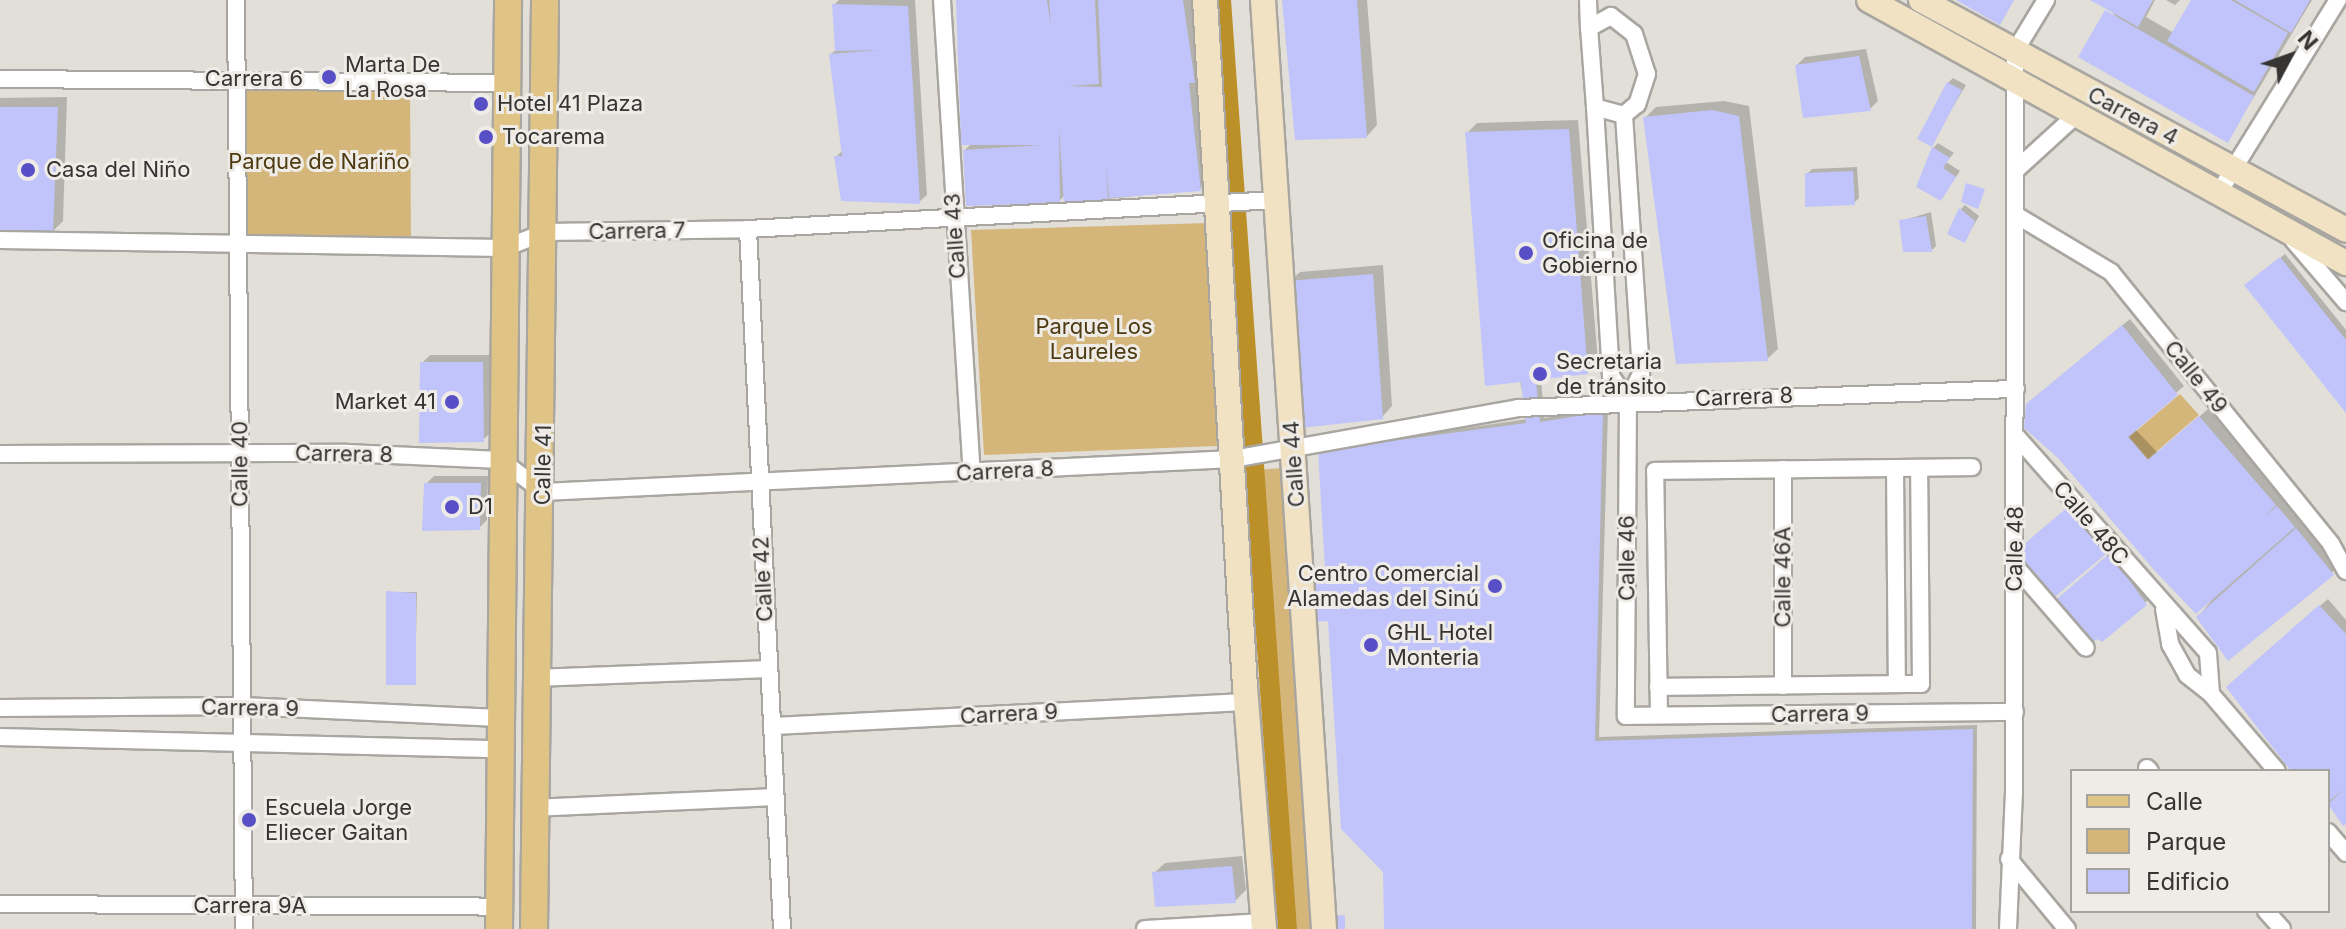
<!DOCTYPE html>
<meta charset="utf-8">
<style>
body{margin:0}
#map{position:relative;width:2346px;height:929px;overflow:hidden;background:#e2dfd9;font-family:Inter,sans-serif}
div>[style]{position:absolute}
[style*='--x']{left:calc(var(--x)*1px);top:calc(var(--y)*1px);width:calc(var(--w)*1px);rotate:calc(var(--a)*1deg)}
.green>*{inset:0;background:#d5b67a}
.shadow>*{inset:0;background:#0003}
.canal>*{height:20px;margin:-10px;padding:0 10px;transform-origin:10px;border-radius:10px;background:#bc9029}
.building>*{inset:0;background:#c0c4fa}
.roads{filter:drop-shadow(2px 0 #a9a6a1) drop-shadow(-2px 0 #a9a6a1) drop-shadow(0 2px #a9a6a1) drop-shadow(0 -2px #a9a6a1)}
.street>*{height:16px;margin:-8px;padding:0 8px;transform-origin:8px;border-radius:8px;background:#fff}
.secondary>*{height:24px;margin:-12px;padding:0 12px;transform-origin:12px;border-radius:12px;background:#f0e2c2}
.primary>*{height:26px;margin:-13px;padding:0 13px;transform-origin:13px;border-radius:13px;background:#e0c486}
.dots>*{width:22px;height:22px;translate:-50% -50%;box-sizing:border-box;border:4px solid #efece7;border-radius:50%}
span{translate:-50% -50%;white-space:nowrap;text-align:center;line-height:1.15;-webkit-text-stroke:6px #efece7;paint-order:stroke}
.poi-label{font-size:22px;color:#363533}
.left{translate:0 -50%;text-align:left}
.right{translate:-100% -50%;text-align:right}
.street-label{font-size:22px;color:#363533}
.park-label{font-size:22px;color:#4e3b12}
.legend{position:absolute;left:2070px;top:769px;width:260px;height:144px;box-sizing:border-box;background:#efece7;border:2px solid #a5a39f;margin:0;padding:10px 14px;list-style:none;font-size:24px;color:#363533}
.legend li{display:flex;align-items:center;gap:16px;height:40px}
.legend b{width:40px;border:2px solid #a5a39f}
.north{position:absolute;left:2250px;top:16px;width:80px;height:80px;-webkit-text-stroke:6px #efece7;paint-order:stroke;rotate:49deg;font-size:22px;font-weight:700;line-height:32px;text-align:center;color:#363533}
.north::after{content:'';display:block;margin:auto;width:28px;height:36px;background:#363533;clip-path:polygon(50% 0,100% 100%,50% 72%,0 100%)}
</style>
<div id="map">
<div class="green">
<div style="clip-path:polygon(241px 84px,410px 87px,411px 243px,245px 237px)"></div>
<div style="clip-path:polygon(1208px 223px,1217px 446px,984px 455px,971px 230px)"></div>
<div style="clip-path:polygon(2180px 394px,2199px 415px,2148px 459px,2129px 437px)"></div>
<div style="clip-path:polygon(1283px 468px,1312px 929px,1279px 929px,1245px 471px)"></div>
</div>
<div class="shadow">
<div style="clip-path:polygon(839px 0,915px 0,927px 195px,919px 202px,836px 157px,843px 150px,831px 54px,837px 49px,834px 5px)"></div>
<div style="clip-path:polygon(958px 0,1195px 0,1210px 179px,1200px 189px,1107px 199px,1066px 194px,1059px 201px,965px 150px,972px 143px)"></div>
<div style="clip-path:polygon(1284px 0,1367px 0,1377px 125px,1367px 136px)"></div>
<div style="clip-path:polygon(2094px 0,2155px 0,2146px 17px,2174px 33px,2193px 0,2312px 0,2228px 140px,2109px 9px)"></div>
<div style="clip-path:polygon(2166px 0,2180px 0,2175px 5px)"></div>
<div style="clip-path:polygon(1866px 49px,1878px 101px,1870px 109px,1797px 65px,1805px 57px)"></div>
<div style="clip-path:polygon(1953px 78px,1966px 85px,1931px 144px,1948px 83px)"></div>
<div style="clip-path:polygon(67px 97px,63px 221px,53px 231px,0 232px,0 98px)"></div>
<div style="clip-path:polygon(1724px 101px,1749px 106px,1778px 349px,1767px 359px,1645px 118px,1656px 107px)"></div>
<div style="clip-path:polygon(1578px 120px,1598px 362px,1587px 373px,1541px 378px,1544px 418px,1608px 409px,1599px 737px,1977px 725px,1976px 929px,1387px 929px,1385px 872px,1330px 616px,1314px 571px,1327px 568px,1320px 452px,1396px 433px,1396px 438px,1528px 419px,1467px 133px,1477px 123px)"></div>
<div style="clip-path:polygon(1938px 143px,1954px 153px,1946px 162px,1960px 171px,1941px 199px,1933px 148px)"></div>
<div style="clip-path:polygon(1857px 167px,1859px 198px,1854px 203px,1807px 174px,1812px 169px)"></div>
<div style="clip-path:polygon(1965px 205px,1979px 216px,1965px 240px,1960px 210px)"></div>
<div style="clip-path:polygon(1931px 212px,1936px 246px,1932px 250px,1901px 221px)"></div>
<div style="clip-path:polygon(2285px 254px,2346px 330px,2346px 410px,2252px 281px)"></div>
<div style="clip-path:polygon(1383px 265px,1392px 406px,1382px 417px,1289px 282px,1300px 272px)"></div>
<div style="clip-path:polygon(2130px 319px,2184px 386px,2135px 429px,2158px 453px,2208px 409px,2340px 565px,2332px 573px,2198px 617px,2214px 597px,2036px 396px)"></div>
<div style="clip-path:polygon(430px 355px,490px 355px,491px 432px,483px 440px,422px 363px)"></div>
<div style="clip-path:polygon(434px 476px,488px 476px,487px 520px,479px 528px,426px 484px)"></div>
<div style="clip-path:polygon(2116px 550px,2132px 568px,2120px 580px,2136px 571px,2154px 595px,2102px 639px)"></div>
<div style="clip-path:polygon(388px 592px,417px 592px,415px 683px)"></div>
<div style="clip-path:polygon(2328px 599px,2346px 620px,2344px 823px,2328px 804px,2328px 771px,2295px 771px,2236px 679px)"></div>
<div style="clip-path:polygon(1242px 856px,1246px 890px,1235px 901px,1154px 873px,1165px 863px)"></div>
</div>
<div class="canal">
<div style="--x:1221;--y:0;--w:931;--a:85.94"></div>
</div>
<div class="building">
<div style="clip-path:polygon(956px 0,1047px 0,1051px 27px,1049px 0,1095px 0,1099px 84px,1068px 86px,1102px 87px,1098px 0,1183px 0,1195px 83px,1189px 83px,1201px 191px,1109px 198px,1106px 163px,1108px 201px,1064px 206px,1059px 127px,1060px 203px,966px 206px,963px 150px,1042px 145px,961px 145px)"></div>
<div style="clip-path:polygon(1282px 0,1357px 0,1367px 138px,1295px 140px)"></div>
<div style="clip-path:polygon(1956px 0,2014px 0,2000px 25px)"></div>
<div style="clip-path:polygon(2090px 0,2153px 0,2138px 27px)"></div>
<div style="clip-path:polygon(2191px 0,2231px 0,2288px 33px,2254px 92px,2167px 41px)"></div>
<div style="clip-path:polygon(2235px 0,2310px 0,2291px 33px)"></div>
<div style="clip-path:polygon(832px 4px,908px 6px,920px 204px,841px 201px,834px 156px,842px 156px,829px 54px,879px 50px,835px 51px)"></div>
<div style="clip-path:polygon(2105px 10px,2254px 96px,2228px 143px,2078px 57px)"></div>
<div style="clip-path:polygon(1859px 56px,1871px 111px,1803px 118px,1795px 65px)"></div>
<div style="clip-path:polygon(1947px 82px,1962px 90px,1932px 147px,1950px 158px,1943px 168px,1956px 177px,1941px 201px,1916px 187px,1932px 147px,1917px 139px)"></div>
<div style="clip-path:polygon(0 107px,58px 107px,53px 233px,0 234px)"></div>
<div style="clip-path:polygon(1712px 110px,1739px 116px,1768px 361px,1676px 364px,1643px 117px)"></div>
<div style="clip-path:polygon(1569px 129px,1588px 374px,1536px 380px,1540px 422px,1603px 412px,1595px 741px,1973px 729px,1972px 929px,1384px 929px,1383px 872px,1341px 829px,1328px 621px,1315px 622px,1312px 570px,1325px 569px,1318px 451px,1526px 423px,1521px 382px,1485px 386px,1465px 132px)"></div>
<div style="clip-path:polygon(1853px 171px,1855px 205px,1805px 207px,1805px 173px)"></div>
<div style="clip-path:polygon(1966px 183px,1985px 189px,1978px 209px,1961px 202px)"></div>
<div style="clip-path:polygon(1959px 208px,1975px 221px,1965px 243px,1947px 234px)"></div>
<div style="clip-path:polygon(1926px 216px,1932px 252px,1903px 252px,1899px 220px)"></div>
<div style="clip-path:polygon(2280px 257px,2346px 340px,2346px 413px,2244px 285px)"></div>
<div style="clip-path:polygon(1373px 274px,1383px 419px,1300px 428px,1287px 281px)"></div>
<div style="clip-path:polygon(2122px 325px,2178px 395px,2128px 437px,2148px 460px,2199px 416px,2276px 505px,2265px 516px,2277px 506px,2295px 527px,2196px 614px,2155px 571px,2169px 559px,2155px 571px,2059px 459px,2024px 428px,2026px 404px)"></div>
<div style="clip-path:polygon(420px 362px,483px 362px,484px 442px,419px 443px)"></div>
<div style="clip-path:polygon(424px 483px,481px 483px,480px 530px,422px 531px)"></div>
<div style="clip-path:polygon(2069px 506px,2107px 553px,2050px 601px,2032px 580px,2043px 569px,2030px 580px,2022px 569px,2023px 545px)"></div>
<div style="clip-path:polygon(2296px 528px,2334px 575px,2228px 661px,2196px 617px)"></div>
<div style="clip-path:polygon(2110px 553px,2147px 605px,2102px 642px,2097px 639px,2088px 645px,2051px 604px)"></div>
<div style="clip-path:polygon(386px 591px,416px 593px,416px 685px,386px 685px)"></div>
<div style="clip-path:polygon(2319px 605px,2346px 634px,2346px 824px,2343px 826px,2328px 804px,2344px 789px,2328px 802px,2328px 771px,2291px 771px,2226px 687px)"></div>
<div style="clip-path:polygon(1232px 866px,1236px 903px,1155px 907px,1152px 872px)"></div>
<div style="clip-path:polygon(1345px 915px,1345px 929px,1333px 929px,1332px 916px)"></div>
</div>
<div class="roads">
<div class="street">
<div style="--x:236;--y:0;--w:929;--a:89.51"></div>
<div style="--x:942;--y:0;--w:473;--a:86.4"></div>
<div style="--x:1588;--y:0;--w:28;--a:88"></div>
<div style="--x:1611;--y:16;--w:29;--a:38"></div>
<div style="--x:1634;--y:34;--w:42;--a:72"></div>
<div style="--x:1647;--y:74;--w:32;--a:108"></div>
<div style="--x:1637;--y:104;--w:17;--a:140"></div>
<div style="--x:1624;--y:115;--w:30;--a:-165"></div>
<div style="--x:1595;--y:107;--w:79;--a:-94.3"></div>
<div style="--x:1589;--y:28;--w:25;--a:-29"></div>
<div style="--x:0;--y:79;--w:508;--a:0.45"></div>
<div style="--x:1595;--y:107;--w:269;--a:86.6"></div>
<div style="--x:1611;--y:376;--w:29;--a:55"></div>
<div style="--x:1624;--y:115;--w:260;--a:86.2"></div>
<div style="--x:1641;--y:374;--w:29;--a:117"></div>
<div style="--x:1628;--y:400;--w:316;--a:90.4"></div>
<div style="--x:1626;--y:716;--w:389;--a:-0.6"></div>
<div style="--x:2017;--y:169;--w:79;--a:-42.4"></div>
<div style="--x:2218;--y:194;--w:228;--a:-58.3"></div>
<div style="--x:2016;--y:215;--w:111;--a:31"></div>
<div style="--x:2111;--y:272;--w:350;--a:51"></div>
<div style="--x:2331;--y:544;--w:31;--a:61"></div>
<div style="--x:748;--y:229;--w:701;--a:87.22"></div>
<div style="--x:0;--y:240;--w:505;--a:0.91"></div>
<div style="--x:505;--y:248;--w:43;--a:-21.8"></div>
<div style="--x:545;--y:232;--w:203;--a:-0.8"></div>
<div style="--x:748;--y:229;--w:529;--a:-3.14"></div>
<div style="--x:2293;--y:240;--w:82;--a:49.5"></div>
<div style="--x:2017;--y:437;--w:288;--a:48.5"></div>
<div style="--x:2208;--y:653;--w:41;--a:85.8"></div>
<div style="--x:0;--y:454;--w:347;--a:-0.2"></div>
<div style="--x:347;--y:453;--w:154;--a:2.6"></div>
<div style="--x:501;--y:460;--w:53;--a:37.3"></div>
<div style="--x:543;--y:492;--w:691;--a:-2.74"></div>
<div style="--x:1233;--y:459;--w:290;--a:-10.1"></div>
<div style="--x:1518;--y:408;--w:498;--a:-2.2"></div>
<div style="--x:1895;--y:468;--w:216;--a:89.5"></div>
<div style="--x:1783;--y:469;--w:217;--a:90"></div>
<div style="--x:2015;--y:566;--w:108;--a:49.1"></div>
<div style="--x:2164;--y:609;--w:36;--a:80"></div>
<div style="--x:2170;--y:644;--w:35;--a:61"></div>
<div style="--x:2187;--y:675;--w:31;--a:38"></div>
<div style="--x:2211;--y:694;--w:101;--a:49.4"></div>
<div style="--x:536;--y:678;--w:232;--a:-2.2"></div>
<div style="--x:1658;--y:687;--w:263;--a:-0.7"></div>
<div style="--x:1921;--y:684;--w:216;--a:-90.5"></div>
<div style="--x:0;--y:708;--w:242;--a:-0.5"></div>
<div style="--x:242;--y:706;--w:257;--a:2.7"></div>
<div style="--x:1659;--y:715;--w:244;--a:-90.9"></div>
<div style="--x:1655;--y:471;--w:317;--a:-0.7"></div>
<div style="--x:772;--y:726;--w:475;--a:-2.9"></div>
<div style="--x:0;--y:737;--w:499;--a:1.4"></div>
<div style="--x:2147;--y:768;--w:4;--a:45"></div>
<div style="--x:534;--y:808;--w:240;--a:-2.6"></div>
<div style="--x:2328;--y:832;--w:28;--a:49"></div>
<div style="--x:2009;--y:859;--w:91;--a:50.4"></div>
<div style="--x:0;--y:904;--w:499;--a:0.3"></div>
<div style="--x:2266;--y:911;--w:24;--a:48"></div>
<div style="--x:1145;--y:929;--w:119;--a:-3.4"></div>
<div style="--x:2008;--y:929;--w:135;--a:-87.5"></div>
<div style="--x:2014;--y:794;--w:743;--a:-89.92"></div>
<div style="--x:2015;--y:51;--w:60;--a:-58.7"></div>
</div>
<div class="secondary">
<div style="--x:1205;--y:0;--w:688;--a:86.67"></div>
<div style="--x:1245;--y:687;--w:243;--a:85.5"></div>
<div style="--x:1263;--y:0;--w:931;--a:86.24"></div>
<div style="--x:1869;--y:0;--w:545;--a:28.87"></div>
<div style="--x:1921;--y:0;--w:483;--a:28.4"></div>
</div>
<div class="primary">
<div style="--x:499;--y:929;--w:929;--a:-89.44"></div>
<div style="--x:534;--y:929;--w:929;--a:-89.32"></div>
</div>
</div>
<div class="dots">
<div style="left:329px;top:77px;background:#584fc7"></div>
<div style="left:481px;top:104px;background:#584fc7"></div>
<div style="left:486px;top:137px;background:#584fc7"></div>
<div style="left:28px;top:170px;background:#584fc7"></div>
<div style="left:1526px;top:253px;background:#584fc7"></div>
<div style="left:1540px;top:374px;background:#584fc7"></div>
<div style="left:452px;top:402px;background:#584fc7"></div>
<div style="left:452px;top:507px;background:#584fc7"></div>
<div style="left:1495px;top:586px;background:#584fc7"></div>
<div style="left:1371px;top:645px;background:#584fc7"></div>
<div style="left:249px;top:820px;background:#584fc7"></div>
</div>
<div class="poi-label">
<span class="left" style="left:345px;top:77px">Marta De<br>La Rosa</span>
<span class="left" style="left:497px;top:104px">Hotel 41 Plaza</span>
<span class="left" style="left:502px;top:137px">Tocarema</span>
<span class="left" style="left:46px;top:170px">Casa del Niño</span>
<span class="left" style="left:1542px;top:253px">Oficina de<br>Gobierno</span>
<span class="left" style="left:1556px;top:374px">Secretaria<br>de tránsito</span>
<span class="right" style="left:436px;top:402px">Market 41</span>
<span class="left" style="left:468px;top:507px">D1</span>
<span class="right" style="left:1479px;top:586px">Centro Comercial<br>Alamedas del Sinú</span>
<span class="left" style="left:1387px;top:645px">GHL Hotel<br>Monteria</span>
<span class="left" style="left:265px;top:820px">Escuela Jorge<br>Eliecer Gaitan</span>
</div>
<div class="street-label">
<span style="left:254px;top:79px">Carrera 6</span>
<span style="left:2133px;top:116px;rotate:28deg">Carrera 4</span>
<span style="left:637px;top:231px;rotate:-1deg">Carrera 7</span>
<span style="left:955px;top:236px;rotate:-94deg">Calle 43</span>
<span style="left:2196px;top:377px;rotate:51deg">Calle 49</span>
<span style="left:1744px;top:397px;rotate:-2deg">Carrera 8</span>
<span style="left:344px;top:454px;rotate:1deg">Carrera 8</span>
<span style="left:240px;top:464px;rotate:-90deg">Calle 40</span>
<span style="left:1294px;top:464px;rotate:-94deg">Calle 44</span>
<span style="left:543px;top:465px;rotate:-89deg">Calle 41</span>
<span style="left:1005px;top:471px;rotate:-3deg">Carrera 8</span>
<span style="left:2091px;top:523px;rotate:49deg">Calle 48C</span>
<span style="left:2015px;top:549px;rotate:-89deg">Calle 48</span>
<span style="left:1627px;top:558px;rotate:-90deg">Calle 46</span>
<span style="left:1783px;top:577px;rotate:-90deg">Calle 46A</span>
<span style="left:763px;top:579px;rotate:-93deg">Calle 42</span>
<span style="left:250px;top:708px;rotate:1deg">Carrera 9</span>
<span style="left:1009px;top:714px;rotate:-3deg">Carrera 9</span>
<span style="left:1820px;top:714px;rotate:-1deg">Carrera 9</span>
<span style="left:250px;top:906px">Carrera 9A</span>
</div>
<div class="park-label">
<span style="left:319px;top:162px">Parque de Nariño</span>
<span style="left:1094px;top:339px">Parque Los<br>Laureles</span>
</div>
<ul class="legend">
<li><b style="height:10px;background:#e0c486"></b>Calle</li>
<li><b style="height:22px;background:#d5b67a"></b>Parque</li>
<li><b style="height:22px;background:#c0c4fa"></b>Edificio</li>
</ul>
<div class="north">N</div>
</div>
